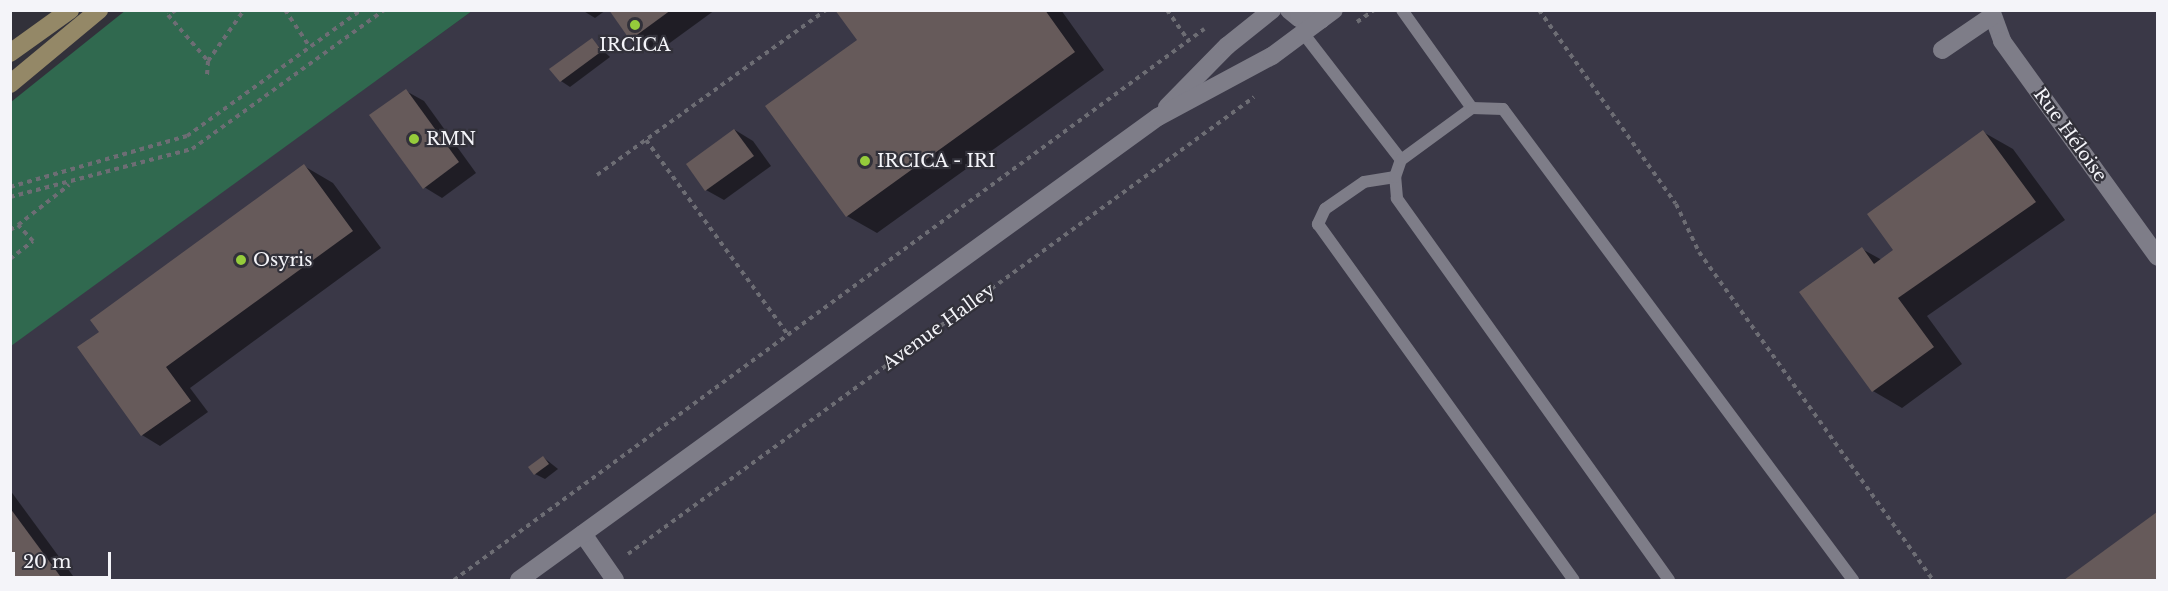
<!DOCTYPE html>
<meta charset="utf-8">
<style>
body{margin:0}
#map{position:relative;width:2168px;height:591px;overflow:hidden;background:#32313a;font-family:"Libre Baskerville",serif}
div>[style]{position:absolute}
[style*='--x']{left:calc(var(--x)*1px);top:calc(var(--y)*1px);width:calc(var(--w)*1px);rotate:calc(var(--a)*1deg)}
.built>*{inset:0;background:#3a3847}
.green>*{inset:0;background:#30694f}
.shadow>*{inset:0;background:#0007}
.building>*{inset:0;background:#665a5a}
.path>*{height:4px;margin-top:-2px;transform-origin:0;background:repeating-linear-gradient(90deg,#6d6d74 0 4.5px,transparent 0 9px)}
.lane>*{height:12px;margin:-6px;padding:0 6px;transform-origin:6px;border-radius:6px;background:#7e7d88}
.street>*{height:18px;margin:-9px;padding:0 9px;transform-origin:9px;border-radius:9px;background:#7e7d88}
.secondary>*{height:18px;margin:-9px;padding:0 9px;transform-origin:9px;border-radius:9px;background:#948867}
.dots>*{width:16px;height:16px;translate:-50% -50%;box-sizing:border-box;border:3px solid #32313a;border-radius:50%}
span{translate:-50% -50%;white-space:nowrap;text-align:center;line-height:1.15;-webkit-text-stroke:4.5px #32313a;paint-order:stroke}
.poi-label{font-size:18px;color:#f4f4f9}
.left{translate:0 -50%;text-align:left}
.street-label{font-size:18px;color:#f4f4f9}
.frame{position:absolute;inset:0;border:12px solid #f4f4f9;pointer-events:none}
.scale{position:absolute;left:12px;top:552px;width:99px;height:27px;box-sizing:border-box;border:3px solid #f4f4f9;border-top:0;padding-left:8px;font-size:18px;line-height:21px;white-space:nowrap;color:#f4f4f9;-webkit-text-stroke:4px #32313a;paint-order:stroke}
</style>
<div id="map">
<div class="built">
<div style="clip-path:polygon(472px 11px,2157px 11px,2157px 580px,11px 580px,10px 346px)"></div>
</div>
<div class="green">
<div style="clip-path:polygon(126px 10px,472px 11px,11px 346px,11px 102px)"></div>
</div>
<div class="shadow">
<div style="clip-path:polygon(582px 10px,606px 10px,595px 18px)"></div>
<div style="clip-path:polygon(611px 10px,715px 10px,656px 53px,631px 39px)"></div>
<div style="clip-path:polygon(837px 10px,1061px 10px,1104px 70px,877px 233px,847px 216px,859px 40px)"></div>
<div style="clip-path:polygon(592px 40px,610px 57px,570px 87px,561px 81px)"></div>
<div style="clip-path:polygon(406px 91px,424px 101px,476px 173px,442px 198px,424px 187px)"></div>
<div style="clip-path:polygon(735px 130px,753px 141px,771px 166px,724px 200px,706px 190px)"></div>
<div style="clip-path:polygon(1983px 132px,2013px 149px,2065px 220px,1927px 316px,1962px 364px,1902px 408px,1873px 391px,1862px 249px,1882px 260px,1896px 251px)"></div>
<div style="clip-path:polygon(304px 166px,333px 183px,381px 248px,190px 388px,208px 412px,160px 446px,142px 435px,101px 332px)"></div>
<div style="clip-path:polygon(543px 457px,558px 469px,545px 479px,535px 474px)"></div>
<div style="clip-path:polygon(10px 490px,76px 580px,10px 580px)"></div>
<div style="clip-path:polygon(2158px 514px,2158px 580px,2066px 580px)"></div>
</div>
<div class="building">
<div style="clip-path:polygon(609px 10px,671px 10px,630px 40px)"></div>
<div style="clip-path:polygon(835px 10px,1045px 10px,1075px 52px,846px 217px,765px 106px,857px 40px)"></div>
<div style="clip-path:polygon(592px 38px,602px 51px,560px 82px,549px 69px)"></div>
<div style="clip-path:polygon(406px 89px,459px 162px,423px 189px,369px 115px)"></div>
<div style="clip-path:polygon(734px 129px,754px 156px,705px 191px,686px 164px)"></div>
<div style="clip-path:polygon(1983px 130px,2036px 202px,1898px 298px,1934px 347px,1872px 392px,1799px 292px,1862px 247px,1874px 264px,1893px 250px,1867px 214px)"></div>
<div style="clip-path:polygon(304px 164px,353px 231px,166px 367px,191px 401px,141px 436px,77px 347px,99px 332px,90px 320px)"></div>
<div style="clip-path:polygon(543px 456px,549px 464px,534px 475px,528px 467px)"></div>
<div style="clip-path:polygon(10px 508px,63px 580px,10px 580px)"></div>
<div style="clip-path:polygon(2157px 512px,2157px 580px,2064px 580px)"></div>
</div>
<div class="path">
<div style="--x:176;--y:10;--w:9;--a:148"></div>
<div style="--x:168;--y:15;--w:61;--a:49"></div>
<div style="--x:208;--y:61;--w:15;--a:94"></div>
<div style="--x:285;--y:10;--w:45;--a:56"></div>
<div style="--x:1167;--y:10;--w:38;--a:55"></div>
<div style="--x:1539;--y:10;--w:237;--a:54.8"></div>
<div style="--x:1676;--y:204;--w:53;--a:64.4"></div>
<div style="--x:1699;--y:252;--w:403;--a:54.5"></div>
<div style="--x:1357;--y:22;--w:21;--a:-35"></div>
<div style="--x:208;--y:61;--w:62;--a:-54.8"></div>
<div style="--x:646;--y:140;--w:243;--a:53.9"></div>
<div style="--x:597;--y:175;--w:282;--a:-35.8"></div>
<div style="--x:10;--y:187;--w:184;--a:-16.1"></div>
<div style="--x:187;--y:136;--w:215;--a:-35.9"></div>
<div style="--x:10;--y:197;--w:188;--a:-14.8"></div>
<div style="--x:192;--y:149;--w:237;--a:-35.9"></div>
<div style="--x:10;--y:230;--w:9;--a:-32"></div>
<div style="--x:10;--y:259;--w:29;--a:-38"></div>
<div style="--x:33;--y:241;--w:22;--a:-133"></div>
<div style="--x:18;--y:225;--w:65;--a:-38.1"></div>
<div style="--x:628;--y:554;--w:775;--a:-36.13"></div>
<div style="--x:454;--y:580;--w:931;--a:-36.3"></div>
</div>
<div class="lane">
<div style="--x:1402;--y:10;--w:120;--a:54.5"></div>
<div style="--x:1303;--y:33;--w:160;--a:52.3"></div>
<div style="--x:1395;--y:177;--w:31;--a:171"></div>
<div style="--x:1364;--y:182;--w:47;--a:145.3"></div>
<div style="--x:1325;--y:209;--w:17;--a:115"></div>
<div style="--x:1318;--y:224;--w:438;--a:54.3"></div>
<div style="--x:1669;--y:580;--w:469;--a:-125.5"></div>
<div style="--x:1397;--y:198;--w:21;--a:-95"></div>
<div style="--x:1395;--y:177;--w:18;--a:-71"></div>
<div style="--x:1401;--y:160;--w:88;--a:-36.2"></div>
<div style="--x:1472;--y:108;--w:31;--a:2"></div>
<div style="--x:1503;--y:109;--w:587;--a:53.38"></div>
</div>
<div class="street">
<div style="--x:1289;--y:10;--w:13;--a:39"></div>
<div style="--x:1299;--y:18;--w:22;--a:5"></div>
<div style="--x:1991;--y:10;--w:33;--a:70"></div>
<div style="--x:2002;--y:41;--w:266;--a:54.2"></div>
<div style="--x:1942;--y:50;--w:60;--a:-34.2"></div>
<div style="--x:1167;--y:107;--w:86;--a:-45.5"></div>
<div style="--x:1227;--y:46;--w:58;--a:-38.7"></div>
<div style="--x:583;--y:534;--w:56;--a:55.2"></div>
<div style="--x:519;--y:580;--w:789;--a:-35.93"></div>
<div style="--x:1158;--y:117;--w:129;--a:-28.2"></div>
<div style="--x:1272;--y:56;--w:77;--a:-36.6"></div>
</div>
<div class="secondary">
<div style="--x:10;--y:53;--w:74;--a:-35.6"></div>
<div style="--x:10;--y:84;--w:116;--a:-39.7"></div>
</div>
<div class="dots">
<div style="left:635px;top:25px;background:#95cc3b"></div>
<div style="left:414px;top:139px;background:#95cc3b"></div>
<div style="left:865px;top:161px;background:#95cc3b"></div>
<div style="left:241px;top:260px;background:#95cc3b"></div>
</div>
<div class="poi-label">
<span style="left:635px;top:45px">IRCICA</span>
<span class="left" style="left:426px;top:139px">RMN</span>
<span class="left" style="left:877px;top:161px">IRCICA - IRI</span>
<span class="left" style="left:253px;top:260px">Osyris</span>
</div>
<div class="street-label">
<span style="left:2070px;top:135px;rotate:54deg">Rue Héloise</span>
<span style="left:939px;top:327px;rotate:-36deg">Avenue Halley</span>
</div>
<div class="frame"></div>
<div class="scale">20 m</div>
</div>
